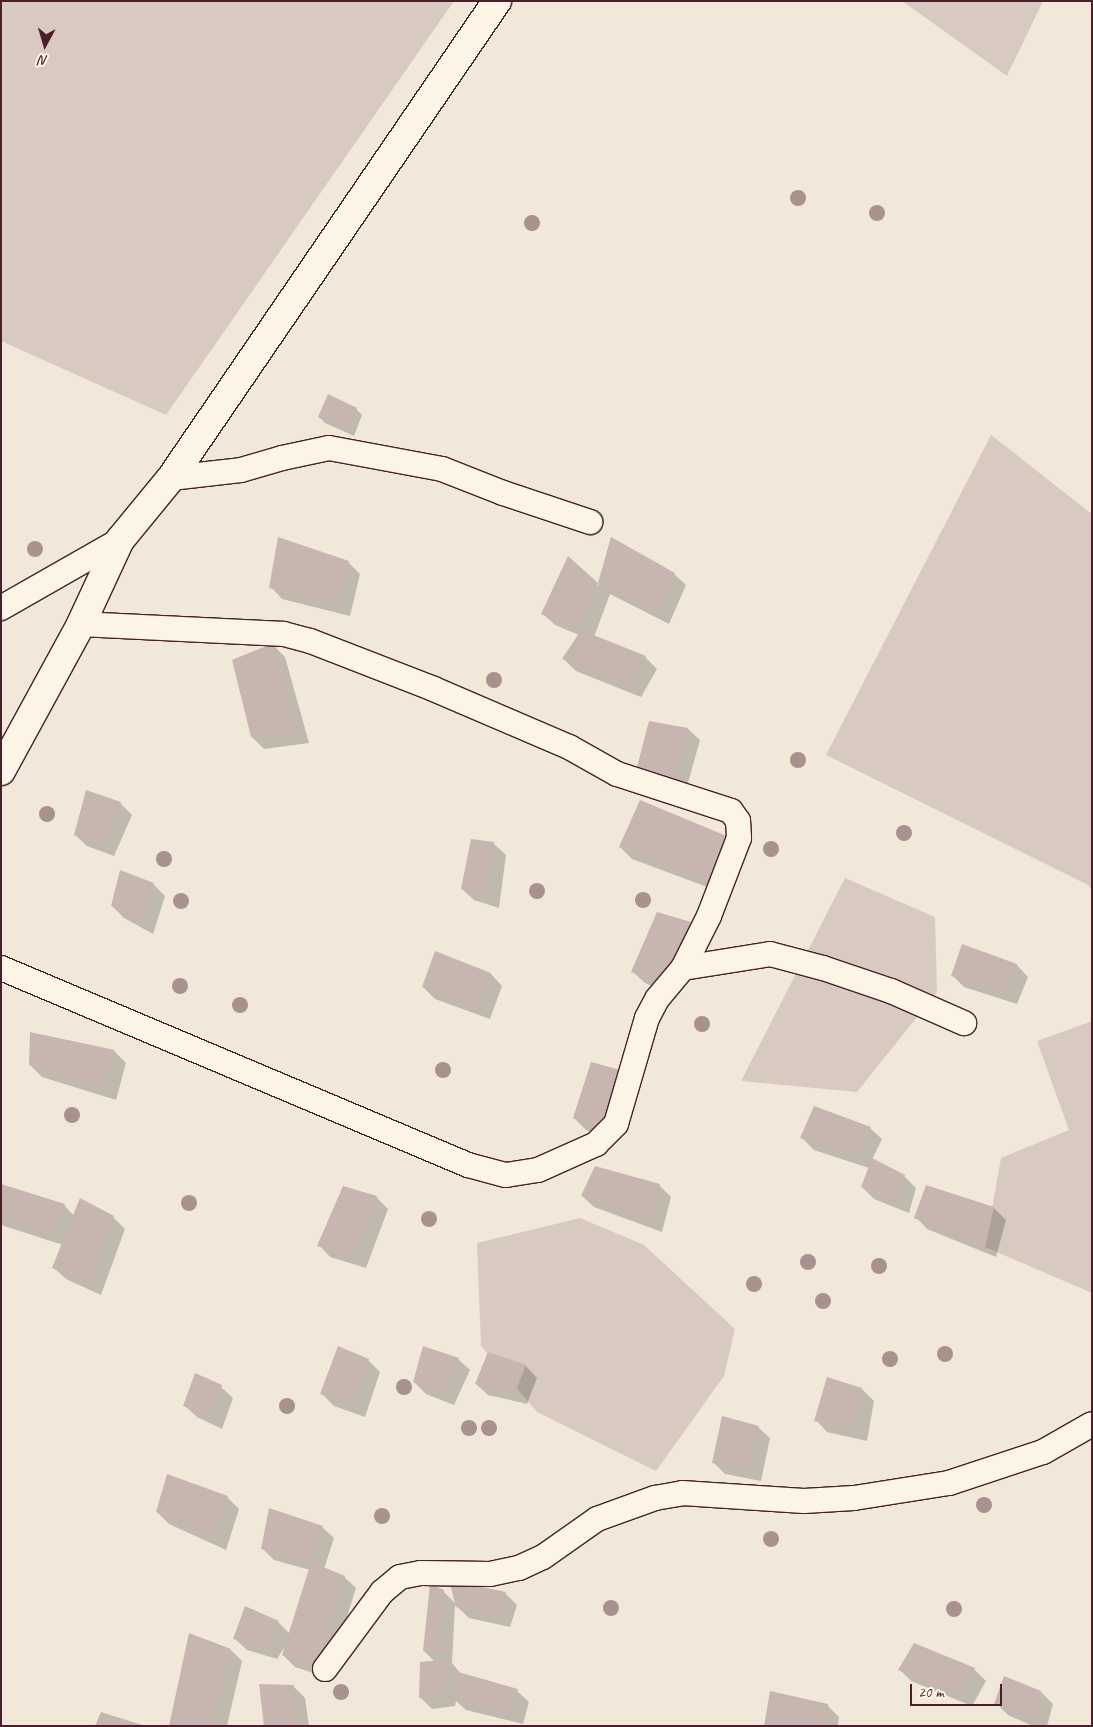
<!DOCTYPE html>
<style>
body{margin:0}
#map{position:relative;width:1093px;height:1727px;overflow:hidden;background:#f1e8da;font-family:Caveat,sans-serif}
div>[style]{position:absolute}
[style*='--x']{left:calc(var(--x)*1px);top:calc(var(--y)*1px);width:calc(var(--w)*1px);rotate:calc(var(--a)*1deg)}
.green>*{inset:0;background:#d8cac0}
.shadow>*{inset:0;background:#0003}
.building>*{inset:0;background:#c7b6af}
.roads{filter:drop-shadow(1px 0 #4a1f2b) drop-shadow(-1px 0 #4a1f2b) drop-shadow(0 1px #4a1f2b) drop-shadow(0 -1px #4a1f2b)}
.street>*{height:24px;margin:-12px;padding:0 12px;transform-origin:12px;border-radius:12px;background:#fcf5e5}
.secondary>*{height:28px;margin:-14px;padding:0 14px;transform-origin:14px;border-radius:14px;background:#fcf5e5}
.trees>*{width:16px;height:16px;margin:-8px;border-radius:50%;background:#a9918e}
span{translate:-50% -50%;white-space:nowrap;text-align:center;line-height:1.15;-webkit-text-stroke:4px #fcf5e5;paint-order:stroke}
.frame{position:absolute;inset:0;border:2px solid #4a1f2b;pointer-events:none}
.north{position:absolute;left:20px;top:20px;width:50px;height:50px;-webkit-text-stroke:4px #fcf5e5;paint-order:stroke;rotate:186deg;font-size:14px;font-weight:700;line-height:20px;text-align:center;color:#4a1f2b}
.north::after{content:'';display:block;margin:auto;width:18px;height:22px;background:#4a1f2b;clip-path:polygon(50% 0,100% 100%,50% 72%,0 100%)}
.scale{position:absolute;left:910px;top:1684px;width:92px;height:22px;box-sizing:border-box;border:2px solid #4a1f2b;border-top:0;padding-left:6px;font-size:15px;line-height:18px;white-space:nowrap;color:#4a1f2b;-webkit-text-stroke:4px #fcf5e5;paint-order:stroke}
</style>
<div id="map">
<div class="green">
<div style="clip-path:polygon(1px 1px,454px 1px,166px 415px,1px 341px)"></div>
<div style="clip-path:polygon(902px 1px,1043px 1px,1007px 76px)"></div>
<div style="clip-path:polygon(991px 435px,1092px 514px,1092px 890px,1088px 885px,826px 755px)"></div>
<div style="clip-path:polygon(845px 878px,935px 917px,937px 992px,857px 1092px,741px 1081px)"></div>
<div style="clip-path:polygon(1092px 1021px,1092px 1293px,985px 1247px,1001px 1158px,1069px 1130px,1037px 1041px)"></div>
<div style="clip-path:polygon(580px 1218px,644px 1245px,735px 1329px,724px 1376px,656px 1471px,537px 1412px,481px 1346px,477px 1243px)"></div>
</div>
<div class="shadow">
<div style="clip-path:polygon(356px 409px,362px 415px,354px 436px,325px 423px,319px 417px)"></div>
<div style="clip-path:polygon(611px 539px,674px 574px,686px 585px,669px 624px,610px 594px,594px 637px,645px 657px,657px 669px,641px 697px,576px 671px,564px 659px,579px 635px,555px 625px,543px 614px,568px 558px,598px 586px)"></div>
<div style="clip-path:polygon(348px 562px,360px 574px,350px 616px,282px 599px,271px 587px)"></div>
<div style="clip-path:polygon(273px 645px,285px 657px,309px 743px,264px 749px,252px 737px)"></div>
<div style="clip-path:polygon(650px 722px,688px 729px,700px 740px,684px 797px,649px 783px)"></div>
<div style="clip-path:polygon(641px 801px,726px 894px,632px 859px,620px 847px)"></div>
<div style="clip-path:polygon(120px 803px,132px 815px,114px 856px,87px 846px,75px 835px)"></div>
<div style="clip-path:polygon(472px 840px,494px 844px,506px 855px,499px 908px,474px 900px,462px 889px)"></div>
<div style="clip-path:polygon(153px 884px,165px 896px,153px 934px,124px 918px,112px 906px)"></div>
<div style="clip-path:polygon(658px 914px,691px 924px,702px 935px,673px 995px,645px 983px,633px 972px)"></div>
<div style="clip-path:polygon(963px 946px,1017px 965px,1028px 977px,1017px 1004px,964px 987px,952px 975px)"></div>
<div style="clip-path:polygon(436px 953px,491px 974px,502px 986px,490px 1019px,435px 999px,423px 987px)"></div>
<div style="clip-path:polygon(114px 1051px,126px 1063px,116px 1100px,42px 1077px,30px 1065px)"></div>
<div style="clip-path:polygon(635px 1084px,617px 1142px,586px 1130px,574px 1118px)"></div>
<div style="clip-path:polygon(870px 1128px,882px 1139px,872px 1160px,904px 1176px,916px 1188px,909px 1213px,874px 1199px,862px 1187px,869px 1168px,814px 1150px,802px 1138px)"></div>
<div style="clip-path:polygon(659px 1185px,671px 1197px,662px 1232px,594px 1207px,582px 1196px)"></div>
<div style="clip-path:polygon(1px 1188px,64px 1205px,74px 1216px,113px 1217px,125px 1229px,101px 1295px,66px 1279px,54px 1268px,63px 1245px,1px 1225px)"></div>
<div style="clip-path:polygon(376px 1197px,388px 1209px,366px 1268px,330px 1257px,319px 1245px)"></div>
<div style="clip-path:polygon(994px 1208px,1006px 1220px,996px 1257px,927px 1229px,916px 1217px)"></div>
<div style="clip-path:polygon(458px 1359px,470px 1370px,454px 1405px,426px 1394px,414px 1382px)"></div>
<div style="clip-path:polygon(368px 1360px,380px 1372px,365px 1417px,334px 1406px,322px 1394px)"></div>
<div style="clip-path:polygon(526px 1366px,537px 1378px,527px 1404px,488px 1395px,476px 1384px)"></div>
<div style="clip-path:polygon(221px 1387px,233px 1398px,222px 1429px,197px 1417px,185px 1406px)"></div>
<div style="clip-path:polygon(862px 1389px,874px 1401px,867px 1441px,827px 1432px,816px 1420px)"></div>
<div style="clip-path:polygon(758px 1427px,770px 1438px,761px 1481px,725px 1474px,713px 1462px)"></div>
<div style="clip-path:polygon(227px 1497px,239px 1509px,226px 1550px,169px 1524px,157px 1512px)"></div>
<div style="clip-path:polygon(322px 1527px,334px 1538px,324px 1569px,344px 1577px,356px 1588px,328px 1678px,295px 1667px,283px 1655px,287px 1643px,277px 1659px,247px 1650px,235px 1639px,278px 1622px,290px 1634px,310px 1570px,274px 1560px,262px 1548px)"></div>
<div style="clip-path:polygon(451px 1581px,506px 1594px,517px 1605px,510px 1627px,469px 1618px,455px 1605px,452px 1663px,461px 1674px,517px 1691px,529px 1702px,523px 1724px,466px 1710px,456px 1701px,455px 1706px,432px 1709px,420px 1697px,435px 1662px,424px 1651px,443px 1591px,456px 1604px)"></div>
<div style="clip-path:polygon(231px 1650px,242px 1661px,227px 1726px,170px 1726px)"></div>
<div style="clip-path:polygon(974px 1669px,986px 1681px,972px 1706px,911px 1681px,900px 1670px)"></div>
<div style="clip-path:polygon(293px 1686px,305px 1698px,309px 1726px,266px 1726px)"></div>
<div style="clip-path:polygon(1041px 1692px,1053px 1704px,1047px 1726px,1033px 1726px,1008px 1715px,996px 1703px)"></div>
<div style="clip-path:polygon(827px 1705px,839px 1717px,838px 1726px,765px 1726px)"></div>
</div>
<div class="building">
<div style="clip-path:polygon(328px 394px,357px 408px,349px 431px,318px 417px)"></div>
<div style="clip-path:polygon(278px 537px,349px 561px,338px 605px,269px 588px)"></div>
<div style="clip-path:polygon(611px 537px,675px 573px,657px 613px,598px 583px)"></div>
<div style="clip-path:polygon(568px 556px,598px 583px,581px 630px,646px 656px,629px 687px,562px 659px,581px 630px,541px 614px)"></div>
<div style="clip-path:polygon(273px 643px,298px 732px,251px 737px,232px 660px)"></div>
<div style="clip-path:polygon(649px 721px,688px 728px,673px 786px,636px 771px)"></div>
<div style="clip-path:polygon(86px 790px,121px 802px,102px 845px,74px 835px)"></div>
<div style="clip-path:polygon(640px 800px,729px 837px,714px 883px,619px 847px)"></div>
<div style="clip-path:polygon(471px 839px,494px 842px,487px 897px,461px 889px)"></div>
<div style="clip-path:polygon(120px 870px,154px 883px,141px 923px,111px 906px)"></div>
<div style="clip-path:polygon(657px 912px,691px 922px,661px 984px,631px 972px)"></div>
<div style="clip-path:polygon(962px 944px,1017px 964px,1006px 993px,951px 976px)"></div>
<div style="clip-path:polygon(435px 951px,491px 973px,478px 1009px,422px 987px)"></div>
<div style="clip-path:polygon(30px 1032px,115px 1050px,104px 1089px,29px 1065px)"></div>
<div style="clip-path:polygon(591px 1062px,624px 1071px,606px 1131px,573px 1118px)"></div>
<div style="clip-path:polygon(814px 1106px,871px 1127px,857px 1156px,800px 1138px)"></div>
<div style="clip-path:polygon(872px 1158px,905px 1175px,897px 1202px,861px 1187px)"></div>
<div style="clip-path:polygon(595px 1166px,660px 1184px,650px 1221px,581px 1196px)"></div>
<div style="clip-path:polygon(1px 1184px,65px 1204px,53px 1235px,1px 1218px)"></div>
<div style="clip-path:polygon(926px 1185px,994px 1207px,985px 1247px,914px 1218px)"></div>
<div style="clip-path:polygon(343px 1186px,377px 1196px,354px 1257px,317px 1246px)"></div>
<div style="clip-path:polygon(80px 1198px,114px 1216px,89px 1284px,52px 1268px)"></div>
<div style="clip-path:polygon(338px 1346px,369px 1359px,353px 1406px,320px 1394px)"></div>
<div style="clip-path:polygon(423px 1346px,459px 1358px,443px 1394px,413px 1382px)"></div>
<div style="clip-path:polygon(488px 1352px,526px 1365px,515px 1393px,475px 1384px)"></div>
<div style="clip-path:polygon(195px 1373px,222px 1385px,210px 1418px,183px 1406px)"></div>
<div style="clip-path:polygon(827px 1377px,862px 1388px,855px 1430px,814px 1421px)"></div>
<div style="clip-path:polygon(722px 1416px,759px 1426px,749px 1470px,712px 1463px)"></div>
<div style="clip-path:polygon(167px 1474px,228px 1496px,214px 1539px,156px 1512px)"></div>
<div style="clip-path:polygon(269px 1508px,323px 1526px,311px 1562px,261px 1549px)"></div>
<div style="clip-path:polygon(311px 1562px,345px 1576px,316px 1667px,282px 1655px)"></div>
<div style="clip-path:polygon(449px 1580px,506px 1592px,498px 1616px,456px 1607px)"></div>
<div style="clip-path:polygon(430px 1584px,444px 1590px,440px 1650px,423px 1651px)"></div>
<div style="clip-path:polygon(245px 1606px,279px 1621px,265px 1648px,233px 1639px)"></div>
<div style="clip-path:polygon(189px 1633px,231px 1649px,212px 1726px,169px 1726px)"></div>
<div style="clip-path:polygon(914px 1643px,975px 1668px,960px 1695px,898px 1670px)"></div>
<div style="clip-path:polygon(450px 1659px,444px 1695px,419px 1698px,420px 1662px)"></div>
<div style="clip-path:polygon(458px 1672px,518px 1689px,511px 1713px,453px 1699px)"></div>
<div style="clip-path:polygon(1004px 1676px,1041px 1691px,1034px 1720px,994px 1704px)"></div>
<div style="clip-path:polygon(259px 1684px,294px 1685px,299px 1726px,264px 1726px)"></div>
<div style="clip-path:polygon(770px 1691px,828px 1704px,826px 1726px,764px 1726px)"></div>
<div style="clip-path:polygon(101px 1712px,142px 1725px,142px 1726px,95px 1726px)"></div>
</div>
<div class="roads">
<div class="street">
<div style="--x:171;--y:478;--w:70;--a:-6.5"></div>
<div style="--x:241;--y:470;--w:43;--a:-16.3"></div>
<div style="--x:282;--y:458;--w:48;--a:-12"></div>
<div style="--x:329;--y:448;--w:115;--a:10.5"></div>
<div style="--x:442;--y:469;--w:66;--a:21.5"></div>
<div style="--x:503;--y:493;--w:92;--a:18.4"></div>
<div style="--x:1;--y:608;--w:137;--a:-29.7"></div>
<div style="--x:1;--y:968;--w:507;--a:22.87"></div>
<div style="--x:468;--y:1165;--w:39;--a:15"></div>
<div style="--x:506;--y:1175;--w:32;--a:-9"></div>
<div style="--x:538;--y:1170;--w:64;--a:-24.1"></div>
<div style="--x:596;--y:1144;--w:28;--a:-45"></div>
<div style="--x:616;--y:1124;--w:110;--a:-73.7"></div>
<div style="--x:647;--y:1018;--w:21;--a:-62"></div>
<div style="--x:657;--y:999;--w:40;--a:-50"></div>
<div style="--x:683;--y:968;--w:58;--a:-63.4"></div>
<div style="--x:709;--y:916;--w:84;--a:-69"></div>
<div style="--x:739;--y:838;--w:17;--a:-93"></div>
<div style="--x:738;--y:821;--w:12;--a:-125"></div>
<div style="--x:731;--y:811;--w:120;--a:-162"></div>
<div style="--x:617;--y:774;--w:55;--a:-150.6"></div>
<div style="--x:569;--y:747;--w:147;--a:-156.8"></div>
<div style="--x:434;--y:689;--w:133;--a:-158.8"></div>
<div style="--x:310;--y:641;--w:28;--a:-165"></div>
<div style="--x:283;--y:634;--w:202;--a:-177.2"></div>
<div style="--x:683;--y:968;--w:88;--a:-9.1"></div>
<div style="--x:770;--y:954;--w:55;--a:14.8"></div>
<div style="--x:823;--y:968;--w:72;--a:18.7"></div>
<div style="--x:891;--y:991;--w:80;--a:23.7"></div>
<div style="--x:325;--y:1669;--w:96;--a:-53.5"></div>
<div style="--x:382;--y:1592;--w:23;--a:-40"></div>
<div style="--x:400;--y:1577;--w:21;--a:-11"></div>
<div style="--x:421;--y:1573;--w:69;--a:0.8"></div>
<div style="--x:490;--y:1574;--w:30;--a:-12"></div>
<div style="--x:519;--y:1568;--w:26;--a:-25"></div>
<div style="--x:543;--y:1557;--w:66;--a:-35.1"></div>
<div style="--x:597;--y:1519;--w:62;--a:-19.9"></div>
<div style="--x:655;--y:1498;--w:27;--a:-10"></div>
<div style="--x:682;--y:1493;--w:122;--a:3.8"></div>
<div style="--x:804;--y:1501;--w:50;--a:-3.4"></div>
<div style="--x:854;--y:1498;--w:96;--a:-9"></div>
<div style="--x:949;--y:1483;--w:99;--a:-18.3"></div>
<div style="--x:1043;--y:1452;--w:56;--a:-29.7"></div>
</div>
<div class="secondary">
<div style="--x:1;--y:771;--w:167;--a:-61.4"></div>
<div style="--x:81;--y:624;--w:93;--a:-65.1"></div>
<div style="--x:120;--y:540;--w:80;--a:-50.6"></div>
<div style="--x:171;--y:478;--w:578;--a:-55.65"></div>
</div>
</div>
<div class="trees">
<div style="left:798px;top:198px"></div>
<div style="left:877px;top:213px"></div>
<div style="left:532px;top:223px"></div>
<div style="left:35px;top:549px"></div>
<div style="left:494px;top:680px"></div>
<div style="left:798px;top:760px"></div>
<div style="left:47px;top:814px"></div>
<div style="left:904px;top:833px"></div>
<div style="left:771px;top:849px"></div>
<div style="left:164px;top:859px"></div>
<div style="left:537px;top:891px"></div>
<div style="left:643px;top:900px"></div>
<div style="left:181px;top:901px"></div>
<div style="left:180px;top:986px"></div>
<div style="left:240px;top:1005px"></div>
<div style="left:702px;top:1024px"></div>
<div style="left:443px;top:1070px"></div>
<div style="left:72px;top:1115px"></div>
<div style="left:189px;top:1203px"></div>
<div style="left:429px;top:1219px"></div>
<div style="left:808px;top:1262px"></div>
<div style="left:879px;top:1266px"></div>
<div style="left:754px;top:1284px"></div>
<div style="left:823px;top:1301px"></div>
<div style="left:945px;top:1354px"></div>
<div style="left:890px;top:1359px"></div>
<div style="left:404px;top:1387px"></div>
<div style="left:287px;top:1406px"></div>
<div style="left:469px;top:1428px"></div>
<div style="left:489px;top:1428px"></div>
<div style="left:984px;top:1505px"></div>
<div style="left:382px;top:1516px"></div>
<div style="left:771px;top:1539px"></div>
<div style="left:611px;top:1608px"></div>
<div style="left:954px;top:1609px"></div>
<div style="left:341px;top:1692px"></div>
</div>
<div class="frame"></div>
<div class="north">N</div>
<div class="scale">20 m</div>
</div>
